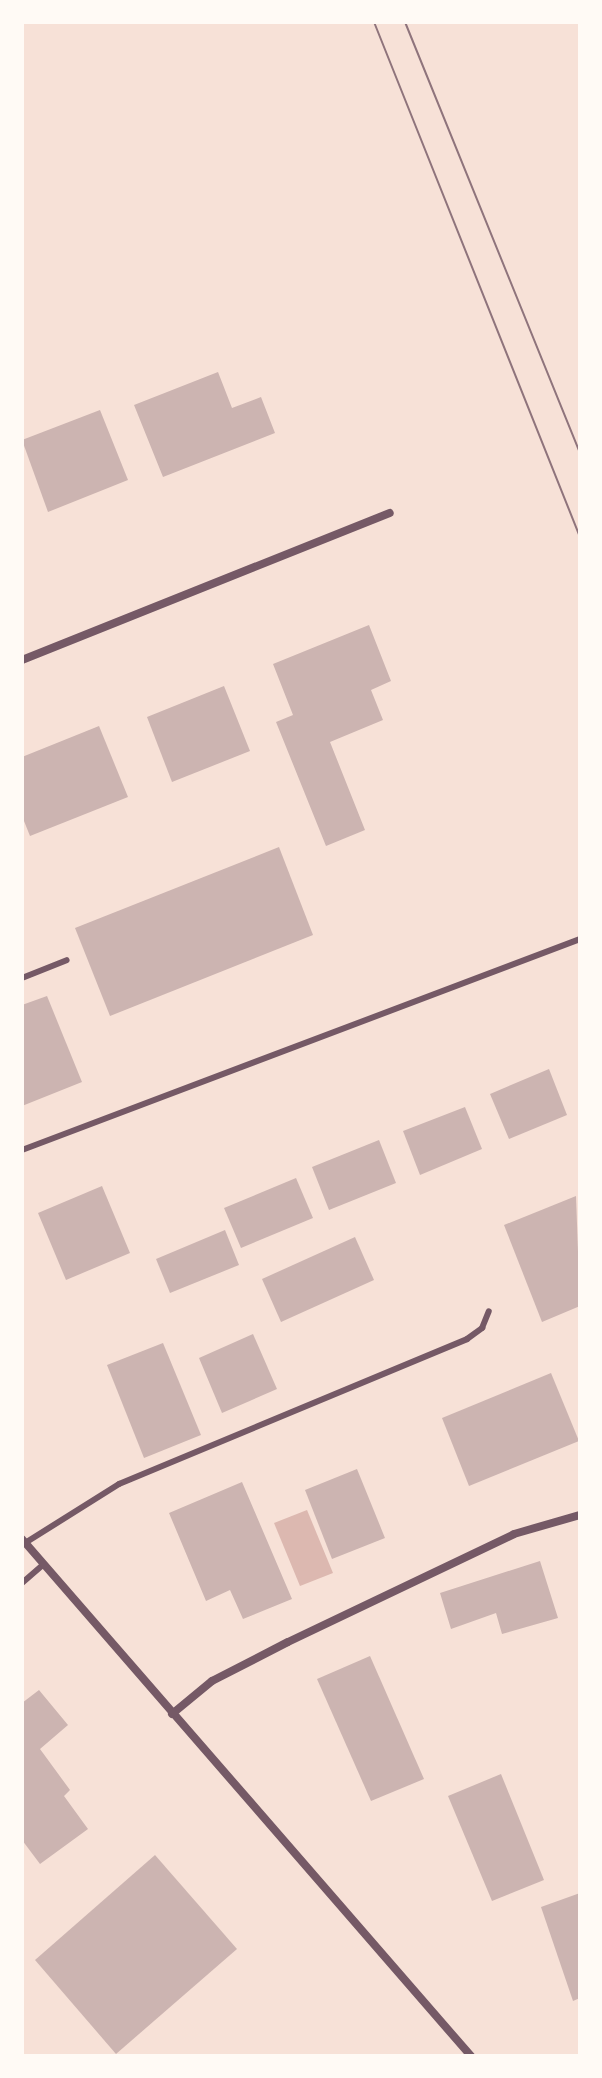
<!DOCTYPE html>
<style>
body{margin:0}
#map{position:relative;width:602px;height:2078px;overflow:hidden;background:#f7e1d7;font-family:Figtree,sans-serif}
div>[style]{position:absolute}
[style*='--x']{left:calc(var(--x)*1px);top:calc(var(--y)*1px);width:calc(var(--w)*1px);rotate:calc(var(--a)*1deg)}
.water>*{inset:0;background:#dcb8b0}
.building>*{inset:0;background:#ccb4b1}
.service>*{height:6px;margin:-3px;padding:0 3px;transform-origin:3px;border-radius:3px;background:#755966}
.minor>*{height:8px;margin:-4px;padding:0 4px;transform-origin:4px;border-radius:4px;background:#755966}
.tram>*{height:2px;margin:-1px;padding:0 1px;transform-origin:1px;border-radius:1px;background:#8f747c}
span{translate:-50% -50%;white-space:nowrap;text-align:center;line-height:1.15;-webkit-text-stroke:6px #fffaf5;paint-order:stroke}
.frame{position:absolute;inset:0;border:24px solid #fffaf5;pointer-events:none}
</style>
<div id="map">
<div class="water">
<div style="clip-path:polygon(307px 1510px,333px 1573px,300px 1586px,274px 1523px)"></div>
</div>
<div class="building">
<div style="clip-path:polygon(218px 372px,232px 408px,261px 397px,275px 433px,163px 477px,134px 405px)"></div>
<div style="clip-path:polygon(100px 410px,128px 480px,48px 512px,22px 440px)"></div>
<div style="clip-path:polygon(369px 625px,391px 681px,371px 690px,383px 720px,330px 742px,365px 830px,326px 846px,276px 722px,293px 715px,273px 664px)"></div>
<div style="clip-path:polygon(224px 686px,250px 751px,172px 782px,147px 717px)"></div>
<div style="clip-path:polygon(99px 726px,128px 797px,30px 836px,22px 816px,22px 757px)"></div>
<div style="clip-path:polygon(279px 847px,313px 935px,110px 1016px,75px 928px)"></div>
<div style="clip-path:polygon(47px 996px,82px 1082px,22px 1106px,22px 1005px)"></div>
<div style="clip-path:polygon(549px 1069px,567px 1115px,509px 1139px,490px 1094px)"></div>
<div style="clip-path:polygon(465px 1107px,482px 1149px,420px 1175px,403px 1131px)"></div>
<div style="clip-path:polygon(379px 1140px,396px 1183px,329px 1210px,312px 1167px)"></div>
<div style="clip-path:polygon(296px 1178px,313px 1218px,241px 1248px,224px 1208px)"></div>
<div style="clip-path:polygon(102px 1186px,130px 1253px,66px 1280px,38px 1213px)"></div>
<div style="clip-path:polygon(576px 1196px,580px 1306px,542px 1322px,504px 1225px)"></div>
<div style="clip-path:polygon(225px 1230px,239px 1265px,170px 1293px,156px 1259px)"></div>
<div style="clip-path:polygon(355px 1237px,374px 1280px,281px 1322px,262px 1279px)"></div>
<div style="clip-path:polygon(253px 1334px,277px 1389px,222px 1413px,199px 1358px)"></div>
<div style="clip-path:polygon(163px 1343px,201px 1435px,144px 1458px,107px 1365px)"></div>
<div style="clip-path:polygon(551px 1373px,579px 1441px,469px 1486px,442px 1418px)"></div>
<div style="clip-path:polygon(357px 1469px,385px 1538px,332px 1559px,305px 1490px)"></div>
<div style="clip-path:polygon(242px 1482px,292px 1599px,243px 1619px,230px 1590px,206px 1601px,169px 1513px)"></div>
<div style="clip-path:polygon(540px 1561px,558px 1618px,502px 1634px,496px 1613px,451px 1629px,440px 1593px)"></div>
<div style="clip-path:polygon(370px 1656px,424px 1779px,371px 1801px,317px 1679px)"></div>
<div style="clip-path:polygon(39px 1690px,68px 1725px,40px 1749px,70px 1790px,64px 1796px,88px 1829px,40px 1864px,22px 1840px,22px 1703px)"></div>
<div style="clip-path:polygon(501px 1774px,544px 1880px,492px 1901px,448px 1796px)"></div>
<div style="clip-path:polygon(155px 1855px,237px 1949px,116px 2054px,35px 1960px)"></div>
<div style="clip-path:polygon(580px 1893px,580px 1998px,573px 2001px,541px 1907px)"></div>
</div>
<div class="service">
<div style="--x:22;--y:978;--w:48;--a:-21.8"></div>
<div style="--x:22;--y:1150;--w:597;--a:-20.71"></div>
<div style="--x:25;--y:1543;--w:111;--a:-32.1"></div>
<div style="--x:119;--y:1484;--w:377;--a:-22.6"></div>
<div style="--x:467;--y:1339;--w:19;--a:-36"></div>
<div style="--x:482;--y:1328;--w:18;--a:-68"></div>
<div style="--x:22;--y:1583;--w:29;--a:-41"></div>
</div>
<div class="minor">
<div style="--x:22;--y:660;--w:396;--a:-21.8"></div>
<div style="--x:22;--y:1539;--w:685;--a:49.03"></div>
<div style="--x:172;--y:1714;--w:52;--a:-39.5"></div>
<div style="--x:212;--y:1681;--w:85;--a:-27.2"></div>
<div style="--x:288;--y:1642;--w:250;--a:-25.5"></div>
<div style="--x:514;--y:1534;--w:69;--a:-16.1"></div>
</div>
<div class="tram">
<div style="--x:374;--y:22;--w:555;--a:68.2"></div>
<div style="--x:405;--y:22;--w:465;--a:67.9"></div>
</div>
<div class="frame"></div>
</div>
